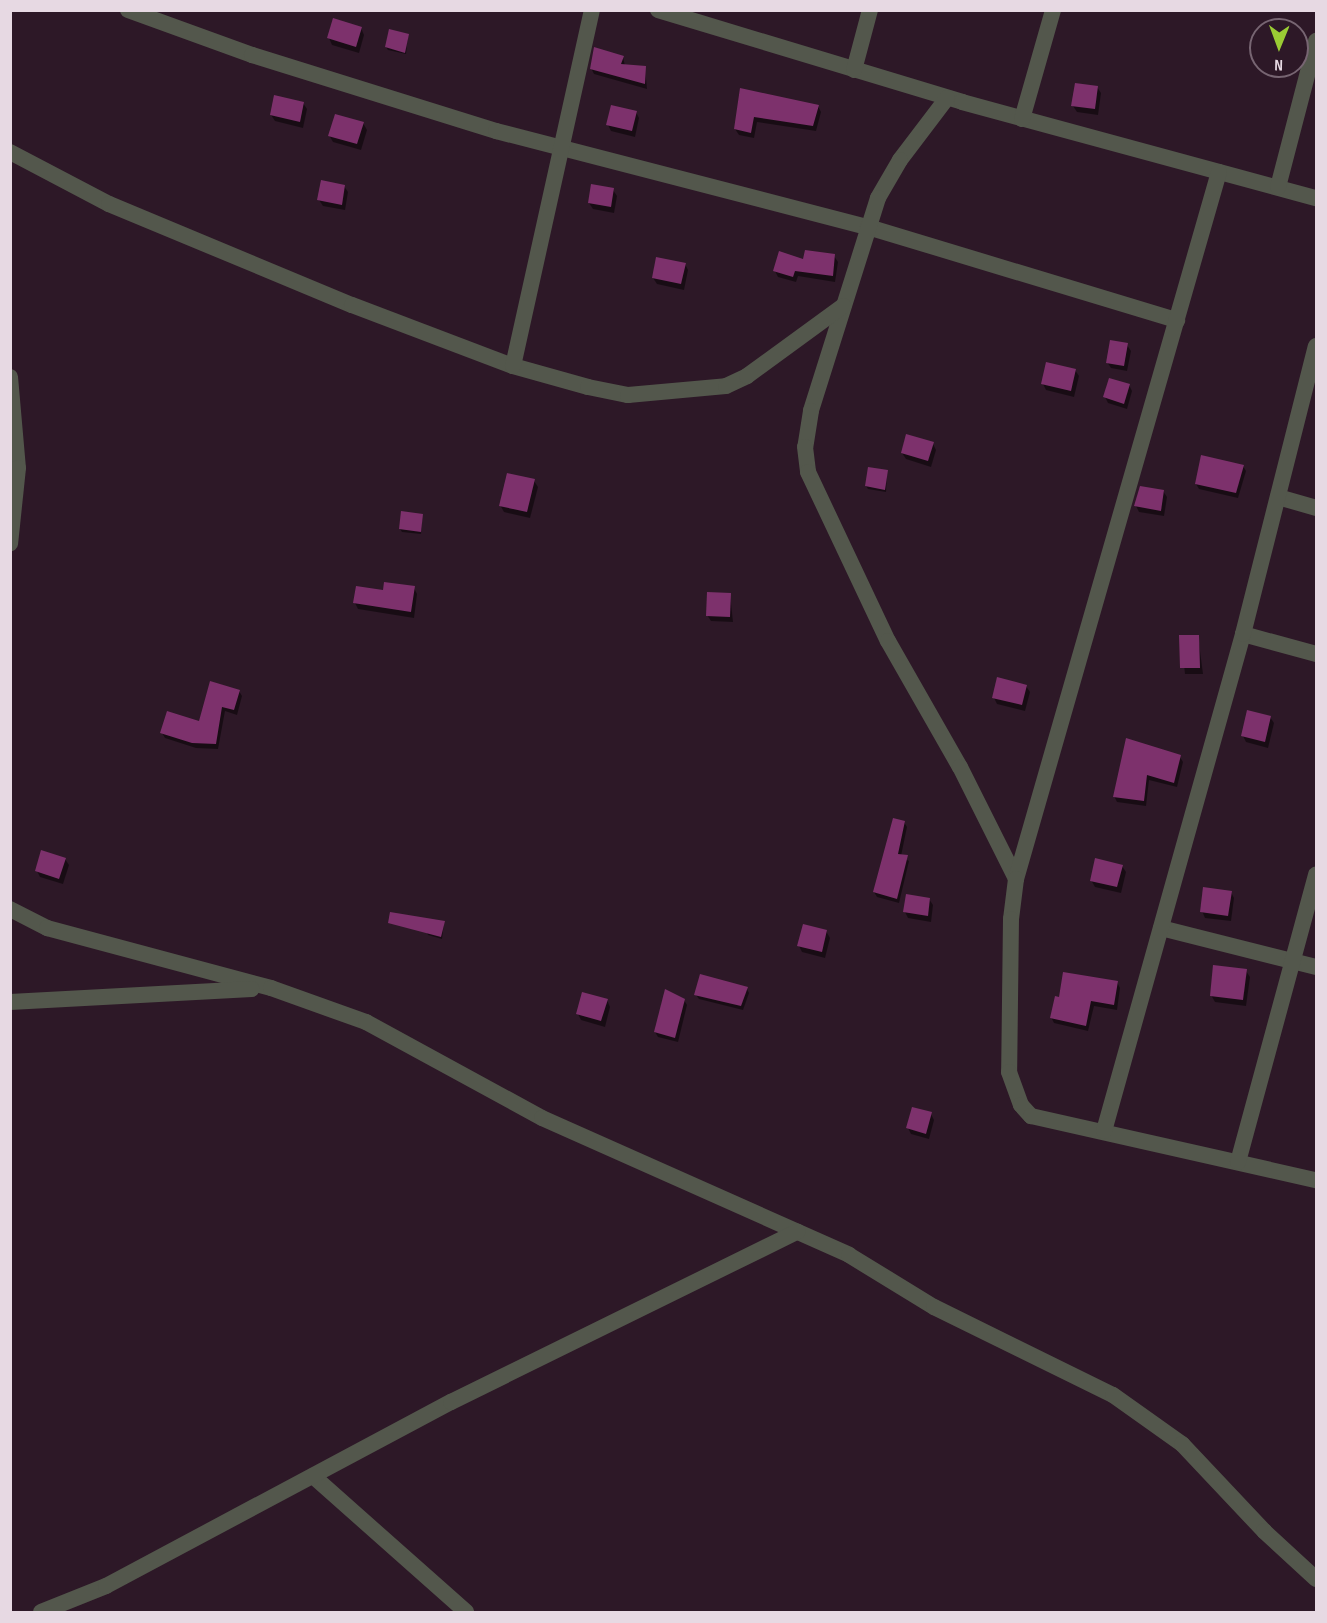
<!DOCTYPE html>
<style>
body{margin:0}
#map{position:relative;width:1327px;height:1623px;overflow:hidden;background:#2d1827;font-family:"Sofia Sans Condensed",sans-serif}
div>[style]{position:absolute}
[style*='--x']{left:calc(var(--x)*1px);top:calc(var(--y)*1px);width:calc(var(--w)*1px);rotate:calc(var(--a)*1deg)}
.shadow>*{inset:0;background:#0007}
.building>*{inset:0;background:#7d316c}
.minor>*{height:16px;margin:-8px;padding:0 8px;transform-origin:8px;border-radius:8px;background:#53574c}
span{translate:-50% -50%;white-space:nowrap;text-align:center;line-height:1.15;-webkit-text-stroke:4.5px #2d1827;paint-order:stroke}
.frame{position:absolute;inset:0;border:12px solid #e7d9e3;pointer-events:none}
.north{position:absolute;left:1249px;top:18px;width:60px;height:60px;box-sizing:border-box;background:#2d1827;border:2px solid #776572;border-radius:50%;rotate:181deg;font-size:16px;font-weight:700;line-height:24px;text-align:center;color:#e7d9e3}
.north::after{content:'';display:block;margin:auto;width:21px;height:27px;background:#9acb34;clip-path:polygon(50% 0,100% 100%,50% 72%,0 100%)}
</style>
<div id="map">
<div class="shadow">
<div style="clip-path:polygon(361px 28px,364px 35px,359px 53px,332px 45px,329px 38px)"></div>
<div style="clip-path:polygon(408px 35px,406px 54px,388px 50px,386px 47px)"></div>
<div style="clip-path:polygon(623px 57px,625px 66px,645px 68px,647px 89px,594px 74px,591px 68px)"></div>
<div style="clip-path:polygon(1097px 87px,1101px 93px,1098px 115px,1077px 112px,1073px 106px)"></div>
<div style="clip-path:polygon(741px 90px,818px 106px,821px 112px,816px 131px,757px 122px,754px 138px,739px 135px,735px 129px)"></div>
<div style="clip-path:polygon(303px 103px,307px 109px,303px 128px,275px 121px,271px 115px)"></div>
<div style="clip-path:polygon(636px 112px,639px 118px,635px 137px,611px 131px,608px 125px)"></div>
<div style="clip-path:polygon(363px 123px,367px 130px,361px 150px,333px 142px,329px 135px)"></div>
<div style="clip-path:polygon(344px 186px,348px 192px,345px 210px,323px 206px,319px 200px)"></div>
<div style="clip-path:polygon(613px 190px,617px 196px,614px 213px,593px 209px,589px 203px)"></div>
<div style="clip-path:polygon(834px 256px,838px 262px,835px 282px,798px 276px,796px 282px,778px 277px,775px 271px)"></div>
<div style="clip-path:polygon(685px 264px,688px 270px,684px 290px,657px 284px,653px 278px)"></div>
<div style="clip-path:polygon(1127px 345px,1131px 351px,1127px 371px,1111px 368px,1107px 362px)"></div>
<div style="clip-path:polygon(1075px 370px,1079px 376px,1074px 397px,1046px 390px,1043px 384px)"></div>
<div style="clip-path:polygon(1129px 385px,1132px 391px,1127px 409px,1108px 403px,1105px 397px)"></div>
<div style="clip-path:polygon(933px 444px,936px 450px,931px 467px,906px 459px,902px 453px)"></div>
<div style="clip-path:polygon(1243px 466px,1246px 471px,1238px 498px,1199px 489px,1196px 484px)"></div>
<div style="clip-path:polygon(887px 472px,886px 492px,868px 489px,866px 486px)"></div>
<div style="clip-path:polygon(534px 481px,538px 487px,530px 518px,504px 512px,500px 505px)"></div>
<div style="clip-path:polygon(1163px 491px,1167px 497px,1164px 516px,1139px 512px,1136px 506px)"></div>
<div style="clip-path:polygon(422px 515px,421px 534px,402px 532px,400px 529px)"></div>
<div style="clip-path:polygon(414px 588px,417px 594px,414px 618px,358px 609px,355px 603px)"></div>
<div style="clip-path:polygon(730px 594px,733px 622px,711px 621px,707px 615px)"></div>
<div style="clip-path:polygon(1198px 636px,1203px 674px,1185px 674px,1181px 637px)"></div>
<div style="clip-path:polygon(1026px 686px,1030px 692px,1025px 711px,997px 704px,994px 698px)"></div>
<div style="clip-path:polygon(239px 691px,242px 696px,237px 715px,225px 711px,218px 749px,196px 748px,165px 738px,162px 733px,201px 723px)"></div>
<div style="clip-path:polygon(1270px 717px,1274px 723px,1268px 748px,1246px 742px,1243px 736px)"></div>
<div style="clip-path:polygon(1128px 740px,1180px 757px,1183px 762px,1177px 787px,1149px 780px,1146px 806px,1117px 802px,1114px 796px)"></div>
<div style="clip-path:polygon(904px 822px,907px 827px,901px 856px,909px 861px,899px 903px,877px 897px,874px 892px)"></div>
<div style="clip-path:polygon(65px 859px,69px 865px,63px 884px,40px 877px,37px 871px)"></div>
<div style="clip-path:polygon(1122px 866px,1126px 872px,1121px 893px,1095px 887px,1091px 880px)"></div>
<div style="clip-path:polygon(1231px 892px,1234px 898px,1231px 921px,1205px 918px,1202px 911px)"></div>
<div style="clip-path:polygon(929px 899px,933px 905px,931px 922px,908px 918px,905px 912px)"></div>
<div style="clip-path:polygon(444px 923px,442px 939px,428px 935px,427px 933px)"></div>
<div style="clip-path:polygon(826px 931px,830px 938px,825px 958px,802px 952px,799px 946px)"></div>
<div style="clip-path:polygon(1246px 971px,1250px 977px,1246px 1006px,1215px 1002px,1211px 995px)"></div>
<div style="clip-path:polygon(1117px 982px,1120px 988px,1117px 1010px,1094px 1006px,1088px 1031px,1054px 1023px,1051px 1017px)"></div>
<div style="clip-path:polygon(747px 989px,749px 993px,743px 1010px,699px 999px,696px 995px)"></div>
<div style="clip-path:polygon(607px 1000px,610px 1007px,605px 1027px,581px 1020px,578px 1014px)"></div>
<div style="clip-path:polygon(684px 1000px,687px 1005px,678px 1042px,658px 1037px,655px 1032px)"></div>
<div style="clip-path:polygon(931px 1114px,934px 1120px,929px 1139px,911px 1134px,908px 1128px)"></div>
</div>
<div class="building">
<div style="clip-path:polygon(333px 18px,362px 27px,356px 47px,327px 38px)"></div>
<div style="clip-path:polygon(389px 29px,409px 34px,405px 53px,385px 47px)"></div>
<div style="clip-path:polygon(594px 47px,624px 56px,621px 64px,646px 66px,645px 84px,590px 69px)"></div>
<div style="clip-path:polygon(1075px 83px,1098px 86px,1095px 109px,1071px 106px)"></div>
<div style="clip-path:polygon(740px 88px,819px 105px,813px 126px,754px 117px,751px 133px,734px 129px)"></div>
<div style="clip-path:polygon(274px 95px,304px 102px,300px 122px,270px 115px)"></div>
<div style="clip-path:polygon(611px 105px,637px 111px,632px 131px,606px 125px)"></div>
<div style="clip-path:polygon(335px 114px,364px 122px,357px 144px,328px 136px)"></div>
<div style="clip-path:polygon(321px 180px,345px 185px,342px 205px,317px 200px)"></div>
<div style="clip-path:polygon(591px 184px,614px 188px,611px 207px,588px 203px)"></div>
<div style="clip-path:polygon(805px 250px,835px 254px,833px 276px,795px 271px,793px 277px,773px 271px,779px 251px,803px 259px)"></div>
<div style="clip-path:polygon(656px 257px,686px 263px,681px 284px,652px 278px)"></div>
<div style="clip-path:polygon(1110px 340px,1128px 343px,1124px 366px,1106px 363px)"></div>
<div style="clip-path:polygon(1046px 362px,1076px 369px,1071px 391px,1041px 384px)"></div>
<div style="clip-path:polygon(1109px 378px,1130px 384px,1124px 404px,1103px 397px)"></div>
<div style="clip-path:polygon(906px 434px,934px 442px,928px 461px,901px 453px)"></div>
<div style="clip-path:polygon(1201px 455px,1244px 465px,1236px 493px,1195px 484px)"></div>
<div style="clip-path:polygon(868px 467px,888px 470px,885px 490px,865px 486px)"></div>
<div style="clip-path:polygon(507px 473px,535px 479px,527px 512px,499px 506px)"></div>
<div style="clip-path:polygon(1140px 486px,1164px 490px,1161px 511px,1134px 506px)"></div>
<div style="clip-path:polygon(401px 511px,423px 514px,421px 532px,399px 529px)"></div>
<div style="clip-path:polygon(384px 582px,415px 586px,411px 612px,353px 603px,356px 586px,383px 590px)"></div>
<div style="clip-path:polygon(707px 592px,731px 593px,730px 617px,706px 616px)"></div>
<div style="clip-path:polygon(1179px 635px,1199px 635px,1200px 668px,1180px 668px)"></div>
<div style="clip-path:polygon(997px 677px,1027px 685px,1022px 705px,992px 698px)"></div>
<div style="clip-path:polygon(210px 681px,240px 690px,234px 710px,222px 707px,216px 744px,192px 743px,160px 733px,167px 711px,199px 721px)"></div>
<div style="clip-path:polygon(1247px 710px,1271px 716px,1265px 742px,1241px 736px)"></div>
<div style="clip-path:polygon(1126px 738px,1181px 755px,1174px 783px,1147px 775px,1144px 801px,1113px 797px)"></div>
<div style="clip-path:polygon(893px 818px,905px 821px,898px 854px,908px 855px,897px 899px,873px 892px)"></div>
<div style="clip-path:polygon(41px 850px,66px 858px,59px 879px,35px 871px)"></div>
<div style="clip-path:polygon(1095px 858px,1123px 865px,1117px 887px,1090px 881px)"></div>
<div style="clip-path:polygon(1203px 887px,1232px 891px,1228px 916px,1200px 912px)"></div>
<div style="clip-path:polygon(906px 894px,930px 898px,928px 916px,903px 912px)"></div>
<div style="clip-path:polygon(390px 912px,445px 921px,441px 937px,388px 923px)"></div>
<div style="clip-path:polygon(803px 924px,827px 930px,822px 952px,797px 946px)"></div>
<div style="clip-path:polygon(1213px 965px,1247px 969px,1243px 1000px,1210px 996px)"></div>
<div style="clip-path:polygon(1063px 972px,1118px 981px,1114px 1005px,1091px 1001px,1086px 1026px,1050px 1018px,1055px 996px,1059px 997px)"></div>
<div style="clip-path:polygon(700px 974px,748px 987px,741px 1006px,694px 995px)"></div>
<div style="clip-path:polygon(665px 989px,685px 999px,675px 1038px,654px 1032px)"></div>
<div style="clip-path:polygon(582px 992px,608px 999px,601px 1021px,576px 1014px)"></div>
<div style="clip-path:polygon(912px 1107px,932px 1112px,926px 1134px,906px 1128px)"></div>
</div>
<div class="minor">
<div style="--x:128;--y:10;--w:132;--a:19.9"></div>
<div style="--x:252;--y:55;--w:256;--a:17.3"></div>
<div style="--x:496;--y:131;--w:384;--a:14.5"></div>
<div style="--x:868;--y:227;--w:323;--a:16.8"></div>
<div style="--x:658;--y:10;--w:318;--a:16.8"></div>
<div style="--x:962;--y:102;--w:367;--a:15.2"></div>
<div style="--x:854;--y:70;--w:62;--a:-75.1"></div>
<div style="--x:947;--y:98;--w:78;--a:127.2"></div>
<div style="--x:900;--y:160;--w:44;--a:120.1"></div>
<div style="--x:878;--y:198;--w:223;--a:107.5"></div>
<div style="--x:811;--y:411;--w:36;--a:99"></div>
<div style="--x:805;--y:447;--w:25;--a:83"></div>
<div style="--x:808;--y:472;--w:187;--a:64.7"></div>
<div style="--x:888;--y:641;--w:145;--a:60.3"></div>
<div style="--x:960;--y:767;--w:125;--a:63.4"></div>
<div style="--x:1022;--y:119;--w:113;--a:-74.1"></div>
<div style="--x:10;--y:152;--w:112;--a:27.7"></div>
<div style="--x:109;--y:204;--w:263;--a:22.6"></div>
<div style="--x:352;--y:305;--w:172;--a:20.8"></div>
<div style="--x:513;--y:366;--w:78;--a:15.6"></div>
<div style="--x:588;--y:387;--w:41;--a:11.3"></div>
<div style="--x:628;--y:395;--w:98;--a:-5.2"></div>
<div style="--x:726;--y:386;--w:23;--a:-25"></div>
<div style="--x:747;--y:376;--w:119;--a:-36.1"></div>
<div style="--x:1219;--y:172;--w:736;--a:106.02"></div>
<div style="--x:1016;--y:879;--w:40;--a:97.1"></div>
<div style="--x:1011;--y:919;--w:153;--a:90.7"></div>
<div style="--x:1009;--y:1072;--w:35;--a:70"></div>
<div style="--x:1021;--y:1105;--w:15;--a:48"></div>
<div style="--x:1031;--y:1116;--w:292;--a:12.7"></div>
<div style="--x:1278;--y:187;--w:151;--a:-75.4"></div>
<div style="--x:513;--y:366;--w:365;--a:-77.5"></div>
<div style="--x:10;--y:377;--w:91;--a:85"></div>
<div style="--x:18;--y:468;--w:76;--a:96"></div>
<div style="--x:1278;--y:497;--w:40;--a:16"></div>
<div style="--x:1243;--y:634;--w:76;--a:15.3"></div>
<div style="--x:10;--y:909;--w:42;--a:27.2"></div>
<div style="--x:47;--y:928;--w:232;--a:15"></div>
<div style="--x:271;--y:988;--w:101;--a:19.7"></div>
<div style="--x:366;--y:1022;--w:200;--a:28.6"></div>
<div style="--x:542;--y:1118;--w:336;--a:24"></div>
<div style="--x:849;--y:1255;--w:100;--a:31.5"></div>
<div style="--x:934;--y:1307;--w:199;--a:26.2"></div>
<div style="--x:1113;--y:1395;--w:85;--a:35.4"></div>
<div style="--x:1182;--y:1444;--w:120;--a:46.7"></div>
<div style="--x:1264;--y:1531;--w:71;--a:42.7"></div>
<div style="--x:1161;--y:928;--w:160;--a:14.1"></div>
<div style="--x:10;--y:1002;--w:242;--a:-3.1"></div>
<div style="--x:1104;--y:1131;--w:516;--a:-74.37"></div>
<div style="--x:1243;--y:634;--w:297;--a:-75.8"></div>
<div style="--x:1238;--y:1162;--w:298;--a:-74.8"></div>
<div style="--x:313;--y:1476;--w:205;--a:41.6"></div>
<div style="--x:41;--y:1612;--w:70;--a:-21.8"></div>
<div style="--x:106;--y:1586;--w:391;--a:-28.1"></div>
<div style="--x:451;--y:1402;--w:386;--a:-26.2"></div>
</div>
<div class="frame"></div>
<div class="north">N</div>
</div>
